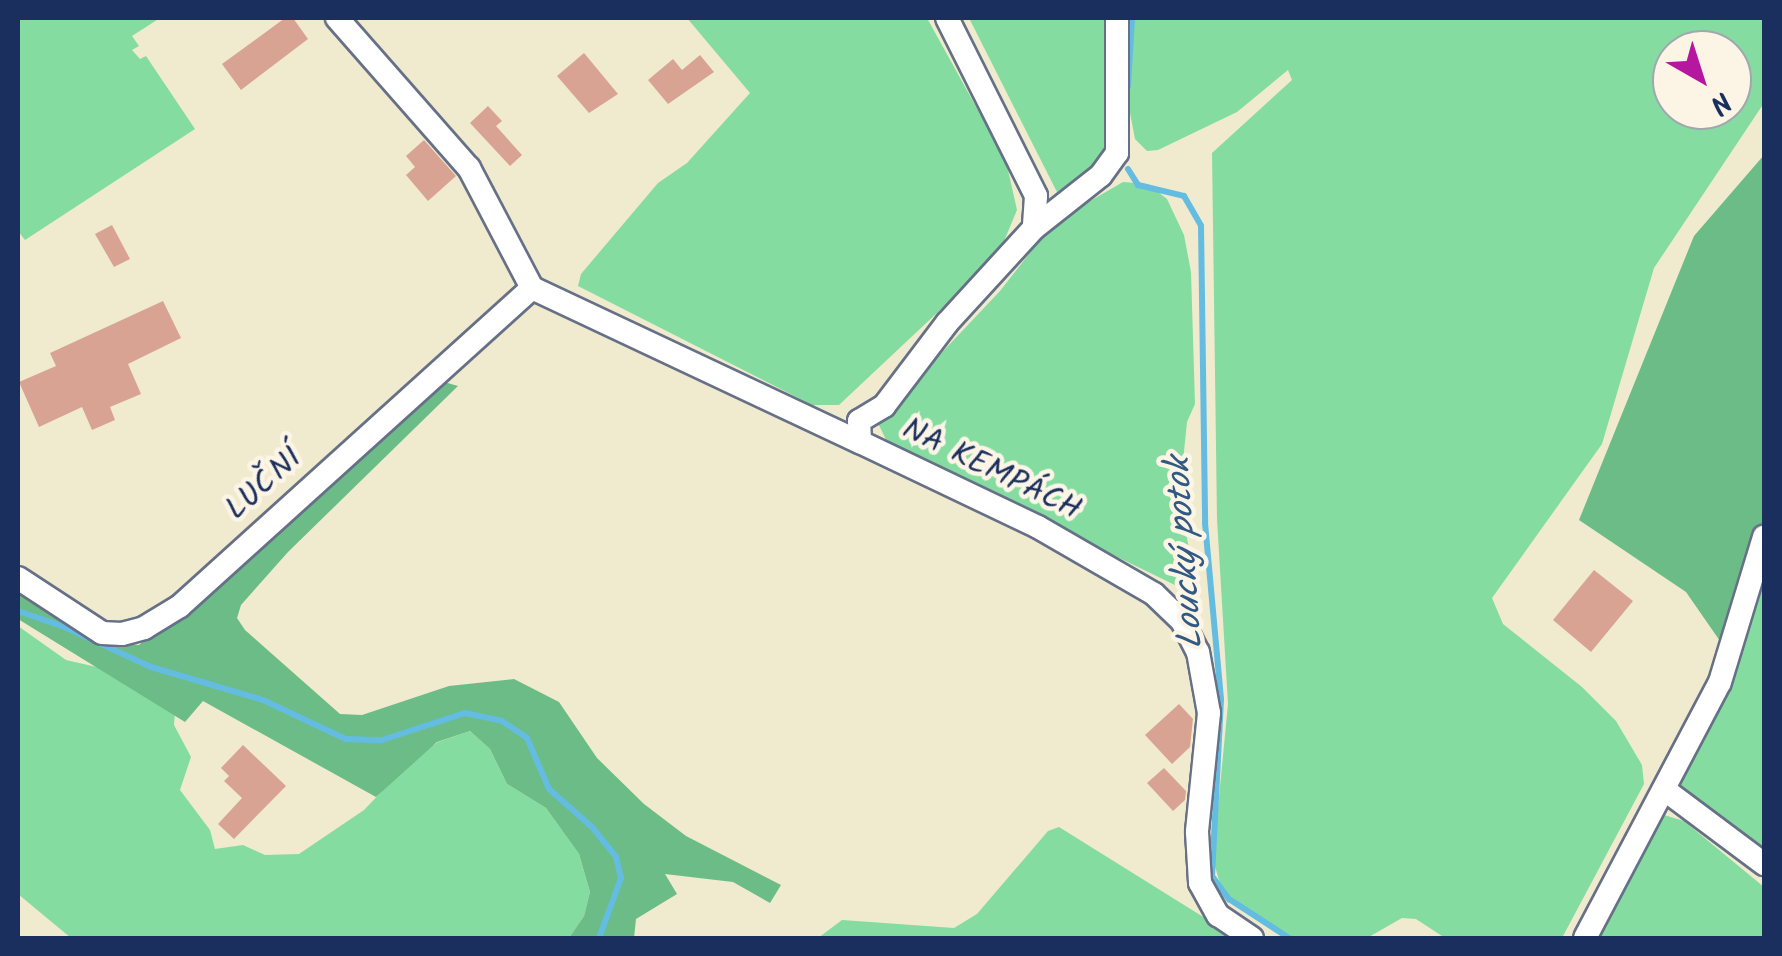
<!DOCTYPE html>
<meta charset="utf-8">
<style>
body{margin:0}
#map{position:relative;width:1782px;height:956px;overflow:hidden;background:#f0eacf;font-family:Kalam,sans-serif}
div>[style]{position:absolute}
[style*='--x']{left:calc(var(--x)*1px);top:calc(var(--y)*1px);width:calc(var(--w)*1px);rotate:calc(var(--a)*1deg)}
.green>*{inset:0;background:#84dca1}
.forest>*{inset:0;background:#6bbc87}
.stream>*{height:6px;margin:-3px;padding:0 3px;transform-origin:3px;border-radius:3px;background:#64bce1}
.building>*{inset:0;background:#d9a394}
.roads{filter:drop-shadow(2px 0 #667086) drop-shadow(-2px 0 #667086) drop-shadow(0 2px #667086) drop-shadow(0 -2px #667086)}
.street>*{height:22px;margin:-11px;padding:0 11px;transform-origin:11px;border-radius:11px;background:#fff}
span{translate:-50% -50%;white-space:nowrap;text-align:center;line-height:1.15;-webkit-text-stroke:9px #fcf5e5;paint-order:stroke}
.street-label{font-size:32px;color:#1b2f5e}
.water-label{font-size:35px;color:#315985;font-style:italic}
.frame{position:absolute;inset:0;border:20px solid #1b2f5e;pointer-events:none}
.north{position:absolute;left:1652px;top:30px;width:100px;height:100px;box-sizing:border-box;background:#fcf5e5;border:2px solid #a2a6af;border-radius:50%;rotate:141deg;font-size:28px;font-weight:700;line-height:40px;text-align:center;color:#1b2f5e}
.north::after{content:'';display:block;margin:auto;width:35px;height:45px;background:#b5179e;clip-path:polygon(50% 0,100% 100%,50% 72%,0 100%)}
</style>
<div id="map">
<div class="green">
<div style="clip-path:polygon(18px 18px,160px 18px,132px 36px,139px 46px,132px 50px,140px 59px,146px 56px,195px 129px,25px 240px,18px 231px)"></div>
<div style="clip-path:polygon(687px 18px,927px 18px,1006px 161px,1017px 210px,1002px 246px,972px 280px,839px 405px,812px 405px,578px 286px,581px 274px,658px 183px,687px 163px,750px 93px)"></div>
<div style="clip-path:polygon(969px 18px,1116px 18px,1109px 162px,1057px 192px)"></div>
<div style="clip-path:polygon(evenodd,1133px 18px,1764px 18px,1764px 103px,1654px 268px,1602px 444px,1492px 598px,1503px 624px,1582px 687px,1616px 721px,1642px 765px,1644px 784px,1562px 938px,1445px 938px,1416px 919px,1402px 918px,1367px 938px,1287px 938px,1223px 895px,1213px 859px,1228px 704px,1217px 519px,1212px 153px,1292px 80px,1288px 70px,1237px 112px,1158px 150px,1147px 151px,1135px 139px,1128px 102px,1133px 18px,1672px 50px,1732px 50px,1732px 110px,1672px 110px,1672px 50px)"></div>
<div style="clip-path:polygon(1123px 182px,1148px 184px,1167px 199px,1184px 235px,1191px 272px,1195px 404px,1187px 422px,1179px 500px,1192px 562px,1177px 586px,889px 446px,877px 421px,1000px 291px,1054px 222px)"></div>
<div style="clip-path:polygon(1764px 537px,1764px 864px,1665px 790px,1720px 682px)"></div>
<div style="clip-path:polygon(18px 626px,66px 660px,101px 668px,175px 712px,174px 725px,191px 757px,180px 790px,210px 830px,215px 849px,243px 845px,265px 855px,299px 854px,364px 810px,413px 759px,438px 742px,470px 731px,490px 749px,507px 784px,546px 808px,579px 854px,590px 892px,584px 916px,569px 938px,71px 938px,18px 894px)"></div>
<div style="clip-path:polygon(1664px 815px,1684px 821px,1764px 887px,1764px 938px,1598px 938px,1654px 821px)"></div>
<div style="clip-path:polygon(1059px 827px,1237px 938px,818px 938px,842px 920px,954px 928px,977px 914px,1048px 831px)"></div>
</div>
<div class="forest">
<div style="clip-path:polygon(1764px 155px,1764px 537px,1729px 654px,1686px 592px,1579px 520px,1694px 236px)"></div>
<div style="clip-path:polygon(437px 380px,458px 386px,288px 552px,241px 605px,237px 618px,245px 630px,340px 714px,362px 715px,449px 686px,514px 679px,559px 702px,597px 758px,644px 804px,686px 836px,781px 885px,770px 903px,733px 882px,665px 874px,677px 894px,636px 919px,634px 938px,569px 938px,584px 916px,590px 892px,579px 854px,546px 808px,507px 784px,490px 749px,470px 731px,437px 742px,376px 797px,203px 701px,185px 722px,18px 619px,18px 588px,105px 642px,139px 645px)"></div>
</div>
<div class="stream">
<div style="--x:1128;--y:86;--w:68;--a:-86.6"></div>
<div style="--x:1128;--y:169;--w:19;--a:58"></div>
<div style="--x:1138;--y:185;--w:47;--a:13.4"></div>
<div style="--x:1184;--y:196;--w:34;--a:60"></div>
<div style="--x:1201;--y:226;--w:297;--a:89.2"></div>
<div style="--x:1205;--y:523;--w:177;--a:84.8"></div>
<div style="--x:1221;--y:699;--w:177;--a:92.9"></div>
<div style="--x:1212;--y:876;--w:29;--a:54"></div>
<div style="--x:1229;--y:899;--w:72;--a:33"></div>
<div style="--x:18;--y:611;--w:46;--a:18.8"></div>
<div style="--x:62;--y:626;--w:98;--a:24.7"></div>
<div style="--x:151;--y:667;--w:117;--a:16.4"></div>
<div style="--x:263;--y:700;--w:92;--a:25.2"></div>
<div style="--x:346;--y:739;--w:36;--a:2"></div>
<div style="--x:382;--y:740;--w:87;--a:-18"></div>
<div style="--x:465;--y:713;--w:38;--a:12"></div>
<div style="--x:502;--y:721;--w:30;--a:34"></div>
<div style="--x:527;--y:738;--w:56;--a:66.7"></div>
<div style="--x:549;--y:789;--w:57;--a:41.5"></div>
<div style="--x:592;--y:827;--w:38;--a:51"></div>
<div style="--x:616;--y:857;--w:22;--a:77"></div>
<div style="--x:621;--y:878;--w:64;--a:110.1"></div>
</div>
<div class="building">
<div style="clip-path:polygon(285px 18px,293px 18px,308px 39px,241px 90px,222px 64px)"></div>
<div style="clip-path:polygon(584px 53px,618px 94px,589px 113px,557px 76px)"></div>
<div style="clip-path:polygon(700px 55px,714px 72px,668px 104px,648px 80px,673px 59px,682px 70px)"></div>
<div style="clip-path:polygon(488px 106px,502px 121px,496px 126px,522px 155px,510px 166px,470px 123px)"></div>
<div style="clip-path:polygon(424px 140px,456px 176px,428px 201px,406px 175px,415px 167px,406px 156px)"></div>
<div style="clip-path:polygon(112px 225px,130px 259px,114px 267px,95px 234px)"></div>
<div style="clip-path:polygon(163px 301px,181px 338px,128px 364px,141px 394px,110px 407px,115px 420px,92px 430px,82px 407px,39px 427px,19px 382px,56px 366px,50px 353px)"></div>
<div style="clip-path:polygon(1594px 570px,1633px 601px,1591px 652px,1553px 620px)"></div>
<div style="clip-path:polygon(1179px 704px,1193px 719px,1190px 747px,1172px 764px,1145px 735px)"></div>
<div style="clip-path:polygon(243px 745px,286px 786px,234px 839px,218px 824px,242px 798px,224px 781px,229px 776px,221px 768px)"></div>
<div style="clip-path:polygon(1164px 768px,1186px 791px,1185px 800px,1173px 811px,1147px 783px)"></div>
</div>
<div class="roads">
<div class="street">
<div style="--x:337;--y:18;--w:200;--a:48.7"></div>
<div style="--x:469;--y:168;--w:136;--a:62.3"></div>
<div style="--x:532;--y:288;--w:362;--a:25.2"></div>
<div style="--x:947;--y:18;--w:199;--a:63.4"></div>
<div style="--x:1036;--y:196;--w:32;--a:94"></div>
<div style="--x:1034;--y:228;--w:129;--a:132.5"></div>
<div style="--x:947;--y:323;--w:104;--a:127.2"></div>
<div style="--x:884;--y:406;--w:29;--a:149"></div>
<div style="--x:859;--y:421;--w:21;--a:87"></div>
<div style="--x:860;--y:442;--w:197;--a:25.5"></div>
<div style="--x:1038;--y:527;--w:134;--a:30"></div>
<div style="--x:1154;--y:594;--w:39;--a:44"></div>
<div style="--x:1182;--y:621;--w:35;--a:63"></div>
<div style="--x:1198;--y:652;--w:62;--a:79.8"></div>
<div style="--x:1209;--y:713;--w:120;--a:95.8"></div>
<div style="--x:1197;--y:832;--w:51;--a:86.6"></div>
<div style="--x:1200;--y:883;--w:37;--a:61"></div>
<div style="--x:1218;--y:915;--w:41;--a:34.1"></div>
<div style="--x:1034;--y:228;--w:85;--a:-38.3"></div>
<div style="--x:1101;--y:175;--w:27;--a:-54"></div>
<div style="--x:1117;--y:153;--w:135;--a:-90"></div>
<div style="--x:18;--y:578;--w:100;--a:33.2"></div>
<div style="--x:102;--y:633;--w:20;--a:3"></div>
<div style="--x:122;--y:634;--w:23;--a:-15"></div>
<div style="--x:144;--y:628;--w:42;--a:-31.4"></div>
<div style="--x:180;--y:606;--w:474;--a:-42.1"></div>
<div style="--x:1665;--y:790;--w:124;--a:36.8"></div>
<div style="--x:1585;--y:938;--w:289;--a:-62.2"></div>
<div style="--x:1720;--y:682;--w:152;--a:-73.1"></div>
</div>
</div>
<div class="street-label">
<span style="left:991px;top:471px;rotate:26deg">NA KEMPÁCH</span>
<span style="left:265px;top:485px;rotate:-42deg">LUČNÍ</span>
</div>
<div class="water-label">
<span style="left:1186px;top:553px;rotate:-94deg">Loucký potok</span>
</div>
<div class="frame"></div>
<div class="north">N</div>
</div>
